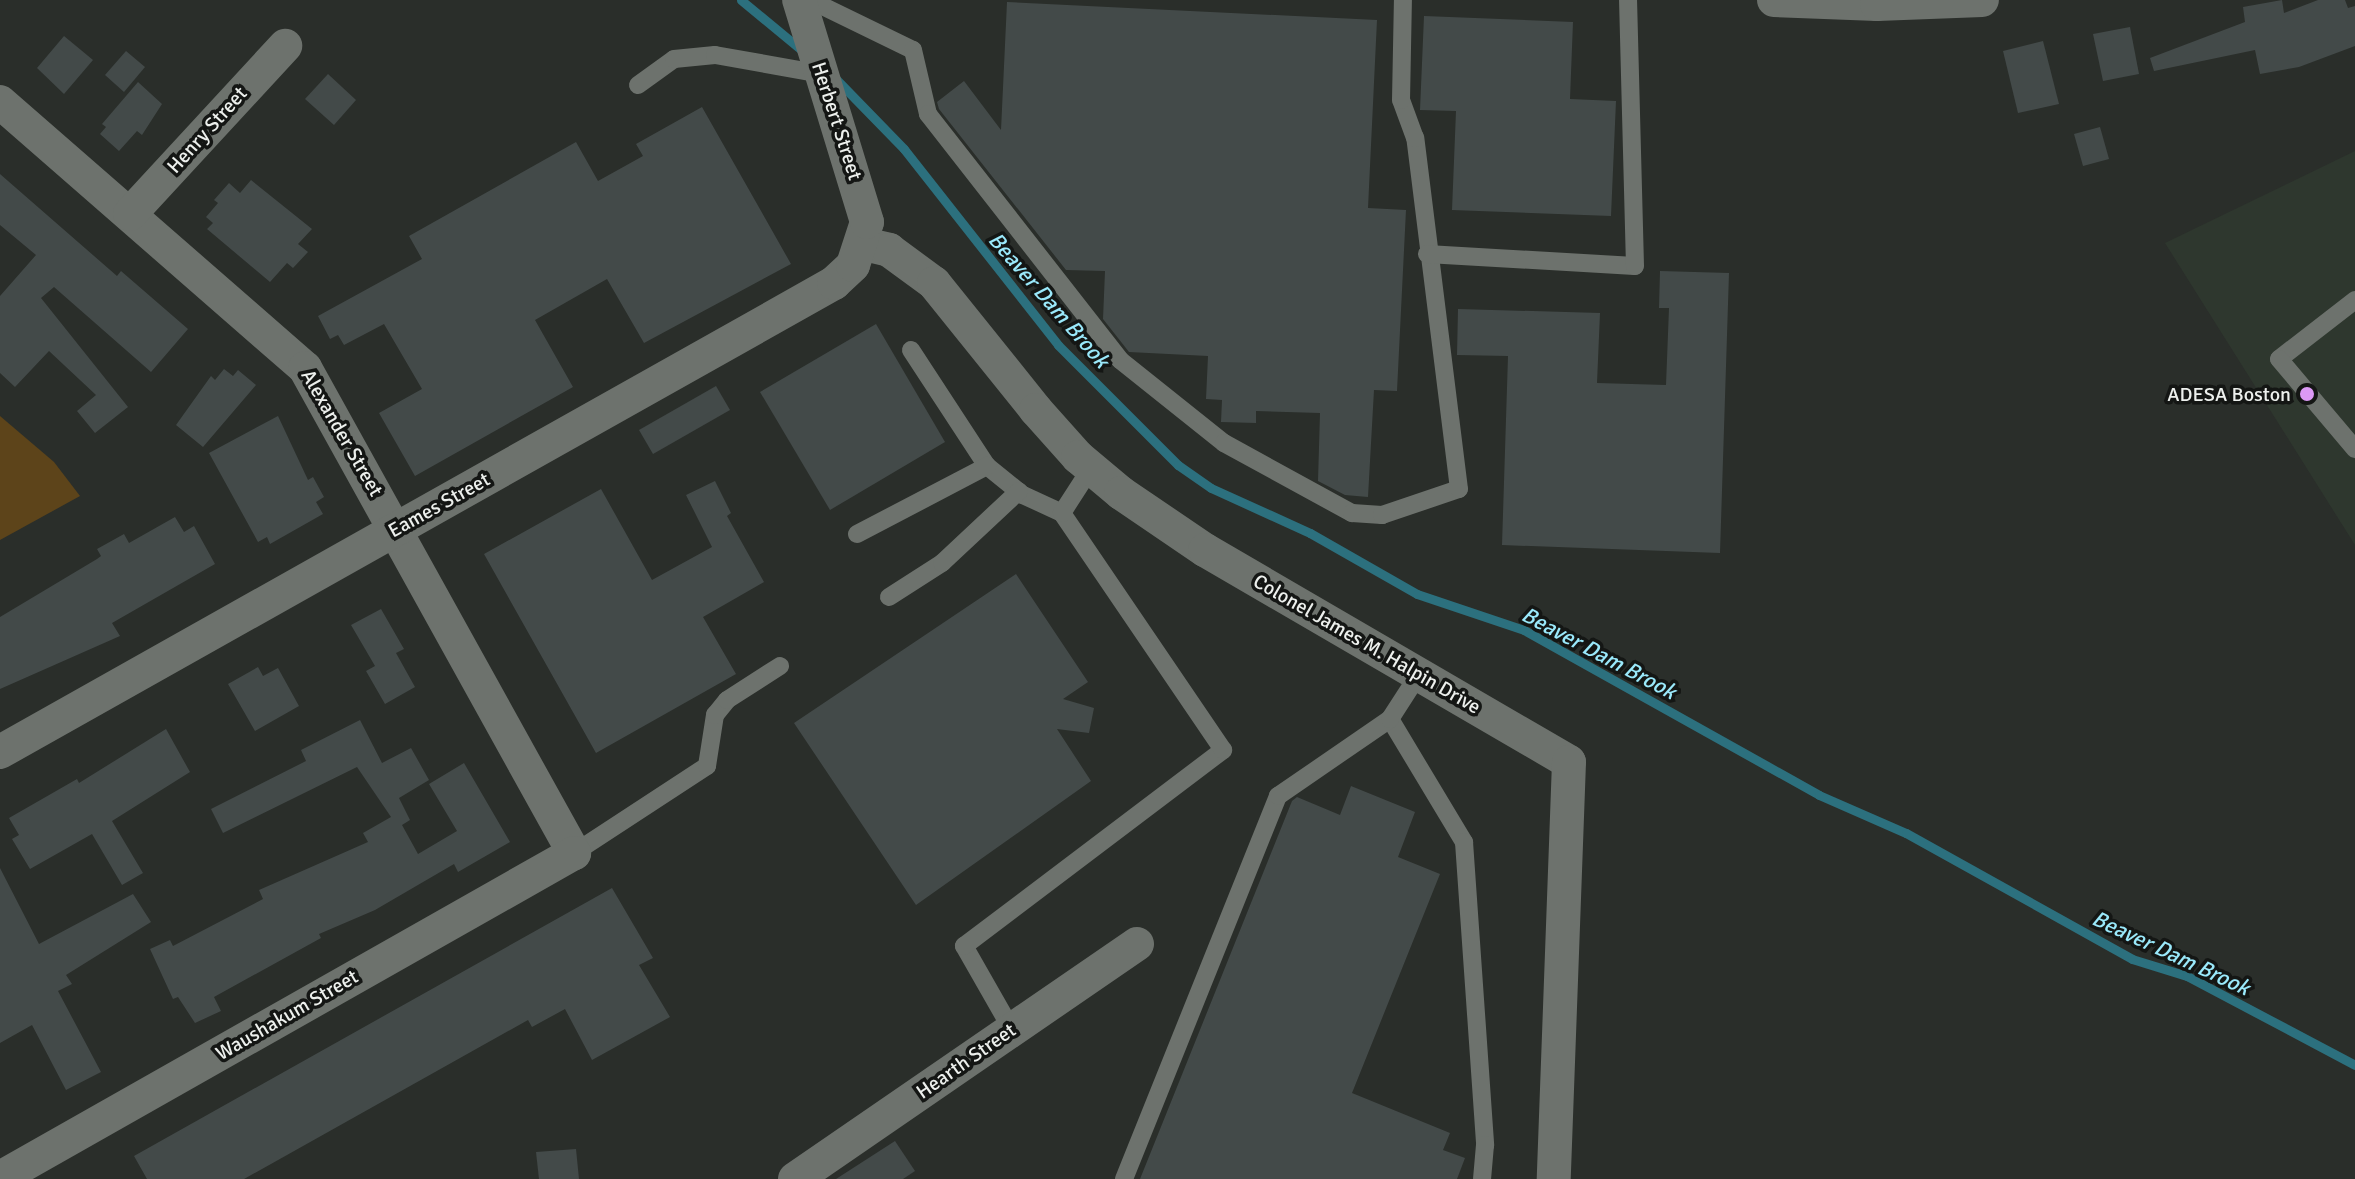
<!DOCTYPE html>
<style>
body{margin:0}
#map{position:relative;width:2355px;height:1179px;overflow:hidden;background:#2a2e2a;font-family:Signika,sans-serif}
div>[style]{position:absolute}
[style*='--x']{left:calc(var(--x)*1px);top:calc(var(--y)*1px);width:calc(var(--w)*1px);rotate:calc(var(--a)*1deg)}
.built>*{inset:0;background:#2e372e}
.green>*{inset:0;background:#5d441a}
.stream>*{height:9px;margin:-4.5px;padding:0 4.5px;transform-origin:4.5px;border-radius:4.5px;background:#2c707e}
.building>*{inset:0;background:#434a49}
.lane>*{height:18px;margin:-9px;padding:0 9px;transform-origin:9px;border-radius:9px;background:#6d726d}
.street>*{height:34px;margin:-17px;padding:0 17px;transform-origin:17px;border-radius:17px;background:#6d726d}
.dots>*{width:22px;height:22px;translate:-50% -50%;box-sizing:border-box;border:4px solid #141614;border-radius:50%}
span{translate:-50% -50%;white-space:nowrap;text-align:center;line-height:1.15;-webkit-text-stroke:7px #141614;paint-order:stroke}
.street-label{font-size:20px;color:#edf0ed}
.poi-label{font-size:20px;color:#edf0ed}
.right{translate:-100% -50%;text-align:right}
.water-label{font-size:22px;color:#9ae9fb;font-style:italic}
</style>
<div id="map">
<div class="built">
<div style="clip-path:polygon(2355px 151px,2355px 545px,2165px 243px)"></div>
</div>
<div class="green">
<div style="clip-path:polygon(0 416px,54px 462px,80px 496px,0 540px)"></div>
</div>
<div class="stream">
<div style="--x:741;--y:0;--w:82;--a:39.5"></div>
<div style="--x:834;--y:77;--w:100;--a:45.8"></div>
<div style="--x:904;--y:149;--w:249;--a:51.8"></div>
<div style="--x:1058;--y:345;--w:170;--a:45"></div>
<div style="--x:1178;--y:465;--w:40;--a:34.9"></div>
<div style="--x:1211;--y:488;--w:109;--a:24.4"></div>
<div style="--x:1310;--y:533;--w:123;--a:29.7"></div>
<div style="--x:1417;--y:594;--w:113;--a:18.6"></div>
<div style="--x:1524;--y:630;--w:338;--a:29.2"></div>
<div style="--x:1819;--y:795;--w:95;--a:23.6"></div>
<div style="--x:1906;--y:833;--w:259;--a:29.1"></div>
<div style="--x:2132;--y:959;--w:58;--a:17.2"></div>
<div style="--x:2187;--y:976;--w:190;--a:27.9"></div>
</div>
<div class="building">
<div style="clip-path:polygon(2282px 0,2284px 13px,2318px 0,2345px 0,2348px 8px,2355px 6px,2355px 46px,2299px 67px,2260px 74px,2255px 50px,2154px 71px,2150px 58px,2245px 22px,2243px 7px)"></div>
<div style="clip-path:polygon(1007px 2px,1377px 20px,1368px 208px,1406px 210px,1397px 391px,1374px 390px,1368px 497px,1345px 495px,1318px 481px,1320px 413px,1256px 411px,1256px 423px,1221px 422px,1222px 400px,1206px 399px,1208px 356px,1129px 352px,1103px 319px,1105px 271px,1066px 270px,939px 109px,937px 102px,964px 81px,1001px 130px)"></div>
<div style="clip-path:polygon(1424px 16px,1573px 22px,1570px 99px,1616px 101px,1611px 216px,1452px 210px,1456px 111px,1420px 110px)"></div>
<div style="clip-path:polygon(2130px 27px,2139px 74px,2103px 81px,2093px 34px)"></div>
<div style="clip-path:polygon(64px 36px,93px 60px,64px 94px,37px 68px)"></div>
<div style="clip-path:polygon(2043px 41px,2059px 104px,2018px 113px,2003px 51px)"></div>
<div style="clip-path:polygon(126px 51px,145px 67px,124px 92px,105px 75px)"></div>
<div style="clip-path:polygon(328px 74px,356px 100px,334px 125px,305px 99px)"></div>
<div style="clip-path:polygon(138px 82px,162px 104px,142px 135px,137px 131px,119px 151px,100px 134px,106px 127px,102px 124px)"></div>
<div style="clip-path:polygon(702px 107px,791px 264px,644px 343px,607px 279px,535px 320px,573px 387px,415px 476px,379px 413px,422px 389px,384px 324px,344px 345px,338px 335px,330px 339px,318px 316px,422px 259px,409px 236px,576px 142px,598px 181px,643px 156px,636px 144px)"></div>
<div style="clip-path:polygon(2100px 127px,2109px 159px,2083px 166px,2074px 134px)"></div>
<div style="clip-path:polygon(0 174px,117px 276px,121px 271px,188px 329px,151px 372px,54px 287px,41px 298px,128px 407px,95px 433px,77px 411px,96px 395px,49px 351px,15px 387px,0 373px,0 296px,36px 255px,0 225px)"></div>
<div style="clip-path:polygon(251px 180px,312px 229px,298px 244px,308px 252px,293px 268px,287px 263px,270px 282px,207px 229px,213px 223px,206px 217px,218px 203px,214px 200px,229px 183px,240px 193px)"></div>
<div style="clip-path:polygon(1660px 271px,1729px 273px,1720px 553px,1502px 545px,1508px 356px,1457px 355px,1458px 309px,1600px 313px,1597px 383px,1666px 385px,1669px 308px,1659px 308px)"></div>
<div style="clip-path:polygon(876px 324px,945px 442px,830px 510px,760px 392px)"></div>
<div style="clip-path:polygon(224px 369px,233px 376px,238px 370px,256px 385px,203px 447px,176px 425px,211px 376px,215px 380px)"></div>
<div style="clip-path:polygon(716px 386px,730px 410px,653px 454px,639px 430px)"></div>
<div style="clip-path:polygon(278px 416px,308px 480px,313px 477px,324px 497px,316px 502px,323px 514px,270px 544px,267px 537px,258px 542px,209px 453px)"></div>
<div style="clip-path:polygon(715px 481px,731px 513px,727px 516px,764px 582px,703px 617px,736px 674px,596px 753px,484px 554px,601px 489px,652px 580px,712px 547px,686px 495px)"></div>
<div style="clip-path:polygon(175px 517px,184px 532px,194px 526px,215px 564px,112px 623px,120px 636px,0 689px,0 617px,97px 559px,101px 556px,97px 549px,124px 534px,129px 543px)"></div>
<div style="clip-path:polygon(1016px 574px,1088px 682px,1063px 699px,1094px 708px,1089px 733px,1057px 729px,1091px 781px,916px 905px,794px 723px)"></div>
<div style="clip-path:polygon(381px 609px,404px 649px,396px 653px,415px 687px,385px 704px,366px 671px,375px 666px,351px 625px)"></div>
<div style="clip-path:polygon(258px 667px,263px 676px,278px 668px,299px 706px,255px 731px,228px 684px)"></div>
<div style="clip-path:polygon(360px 720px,382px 763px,411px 748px,429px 780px,399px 798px,410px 820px,402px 825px,418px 854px,457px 831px,429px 784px,464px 763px,510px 842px,458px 872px,454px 864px,375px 910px,319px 934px,321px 938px,214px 997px,221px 1011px,195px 1023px,178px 997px,173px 999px,150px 949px,170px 940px,173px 946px,263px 899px,259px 890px,368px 842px,363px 833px,391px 817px,357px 767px,223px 833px,211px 809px,306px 761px,301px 750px)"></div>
<div style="clip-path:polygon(166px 729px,190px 772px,112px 821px,143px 873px,122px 885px,92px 834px,30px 869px,12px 839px,19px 835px,9px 818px,77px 779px,79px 783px)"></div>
<div style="clip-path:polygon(1351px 786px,1415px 812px,1398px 857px,1440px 874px,1352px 1093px,1450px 1133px,1443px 1150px,1465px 1158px,1457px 1179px,1140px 1179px,1292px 801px,1297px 797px,1340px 815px)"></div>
<div style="clip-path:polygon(0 868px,39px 944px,133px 894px,151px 922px,66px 975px,72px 984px,58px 991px,101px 1072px,66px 1090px,32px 1025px,0 1043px)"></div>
<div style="clip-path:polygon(612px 888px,653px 958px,639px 965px,670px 1017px,592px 1060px,565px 1009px,532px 1027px,528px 1020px,244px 1179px,147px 1179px,134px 1156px)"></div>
<div style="clip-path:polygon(895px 1141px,915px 1171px,903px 1179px,836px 1179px)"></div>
<div style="clip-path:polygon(576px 1149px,579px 1179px,539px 1179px,536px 1152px)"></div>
</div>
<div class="lane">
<div style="--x:810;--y:0;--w:114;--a:25.9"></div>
<div style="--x:913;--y:50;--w:66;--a:76.8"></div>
<div style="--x:928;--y:114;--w:312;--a:52"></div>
<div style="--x:1120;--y:360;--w:133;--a:38.6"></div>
<div style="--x:1224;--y:443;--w:146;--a:28.7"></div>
<div style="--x:1352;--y:513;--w:30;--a:4"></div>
<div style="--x:1382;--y:515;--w:81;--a:-18.7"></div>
<div style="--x:1459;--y:489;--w:354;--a:-97.1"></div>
<div style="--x:1415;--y:138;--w:40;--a:-110.2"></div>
<div style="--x:1401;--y:100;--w:100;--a:-88.9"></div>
<div style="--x:638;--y:85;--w:44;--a:-35.8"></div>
<div style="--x:674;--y:59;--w:41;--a:-5.6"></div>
<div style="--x:715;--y:55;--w:109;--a:10.1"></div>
<div style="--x:1427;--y:254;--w:208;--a:3.3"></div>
<div style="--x:1635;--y:266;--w:266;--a:-91.5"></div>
<div style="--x:2355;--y:300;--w:96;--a:142.2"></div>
<div style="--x:2279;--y:359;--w:118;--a:49.8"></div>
<div style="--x:911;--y:350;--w:139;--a:56.8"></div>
<div style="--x:987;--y:466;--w:46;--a:38.9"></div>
<div style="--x:1023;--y:495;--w:43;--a:24.8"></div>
<div style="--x:857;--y:534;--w:147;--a:-27.6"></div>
<div style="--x:889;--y:597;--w:63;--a:-32.7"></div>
<div style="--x:942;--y:563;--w:105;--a:-43.1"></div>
<div style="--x:1390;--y:719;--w:144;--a:59"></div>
<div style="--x:1464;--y:842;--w:304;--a:86"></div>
<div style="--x:1485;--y:1145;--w:34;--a:95"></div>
<div style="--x:574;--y:853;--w:159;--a:-33.2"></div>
<div style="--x:707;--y:766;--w:52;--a:-81.1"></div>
<div style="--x:715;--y:715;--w:19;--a:-51"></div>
<div style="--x:727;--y:700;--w:63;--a:-32.7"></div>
<div style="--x:1012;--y:1030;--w:97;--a:-119.7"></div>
<div style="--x:964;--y:946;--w:325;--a:-37.1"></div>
<div style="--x:1223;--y:750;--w:287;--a:-124.2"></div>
<div style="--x:1062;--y:513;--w:54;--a:-57.2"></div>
<div style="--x:1124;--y:1179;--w:413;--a:-68.1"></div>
<div style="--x:1278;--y:796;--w:136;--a:-34.5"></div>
<div style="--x:1390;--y:719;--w:54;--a:-57.2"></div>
</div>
<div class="street">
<div style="--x:1774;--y:0;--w:103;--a:2.2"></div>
<div style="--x:1877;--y:4;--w:105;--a:-2.2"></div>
<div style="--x:0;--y:102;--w:405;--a:41.1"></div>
<div style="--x:305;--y:368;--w:555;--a:60.99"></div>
<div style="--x:574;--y:853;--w:660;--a:150.48"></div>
<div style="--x:130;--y:214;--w:229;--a:-47.3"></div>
<div style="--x:864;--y:244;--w:26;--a:13"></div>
<div style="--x:889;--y:250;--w:56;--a:36.3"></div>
<div style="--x:934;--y:283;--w:163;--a:51.2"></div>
<div style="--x:1036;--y:410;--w:63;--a:48.2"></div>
<div style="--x:1078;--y:457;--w:56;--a:39.9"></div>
<div style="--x:1121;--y:493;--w:102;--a:34.2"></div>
<div style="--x:1205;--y:550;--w:421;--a:30.2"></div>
<div style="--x:1569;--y:762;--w:417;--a:92.1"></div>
<div style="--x:0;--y:752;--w:957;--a:-29.35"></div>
<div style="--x:834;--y:283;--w:26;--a:-43"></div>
<div style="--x:853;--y:265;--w:45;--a:-72"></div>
<div style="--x:867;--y:222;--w:232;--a:-107"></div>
<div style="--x:795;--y:1179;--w:415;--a:-34.5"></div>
</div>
<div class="dots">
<div style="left:2307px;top:394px;background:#dc99f5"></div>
</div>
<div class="street-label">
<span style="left:837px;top:121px;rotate:72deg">Herbert Street</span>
<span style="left:207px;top:130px;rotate:-48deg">Henry Street</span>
<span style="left:342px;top:433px;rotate:60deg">Alexander Street</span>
<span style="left:439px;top:505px;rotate:-29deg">Eames Street</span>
<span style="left:1367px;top:644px;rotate:30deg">Colonel James M. Halpin Drive</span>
<span style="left:287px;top:1015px;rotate:-30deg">Waushakum Street</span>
<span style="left:966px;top:1061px;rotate:-35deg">Hearth Street</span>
</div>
<div class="poi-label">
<span class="right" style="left:2291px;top:394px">ADESA Boston</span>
</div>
<div class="water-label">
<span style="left:1049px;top:300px;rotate:49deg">Beaver Dam Brook</span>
<span style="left:1599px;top:653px;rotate:28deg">Beaver Dam Brook</span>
<span style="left:2171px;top:953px;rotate:25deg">Beaver Dam Brook</span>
</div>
</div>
